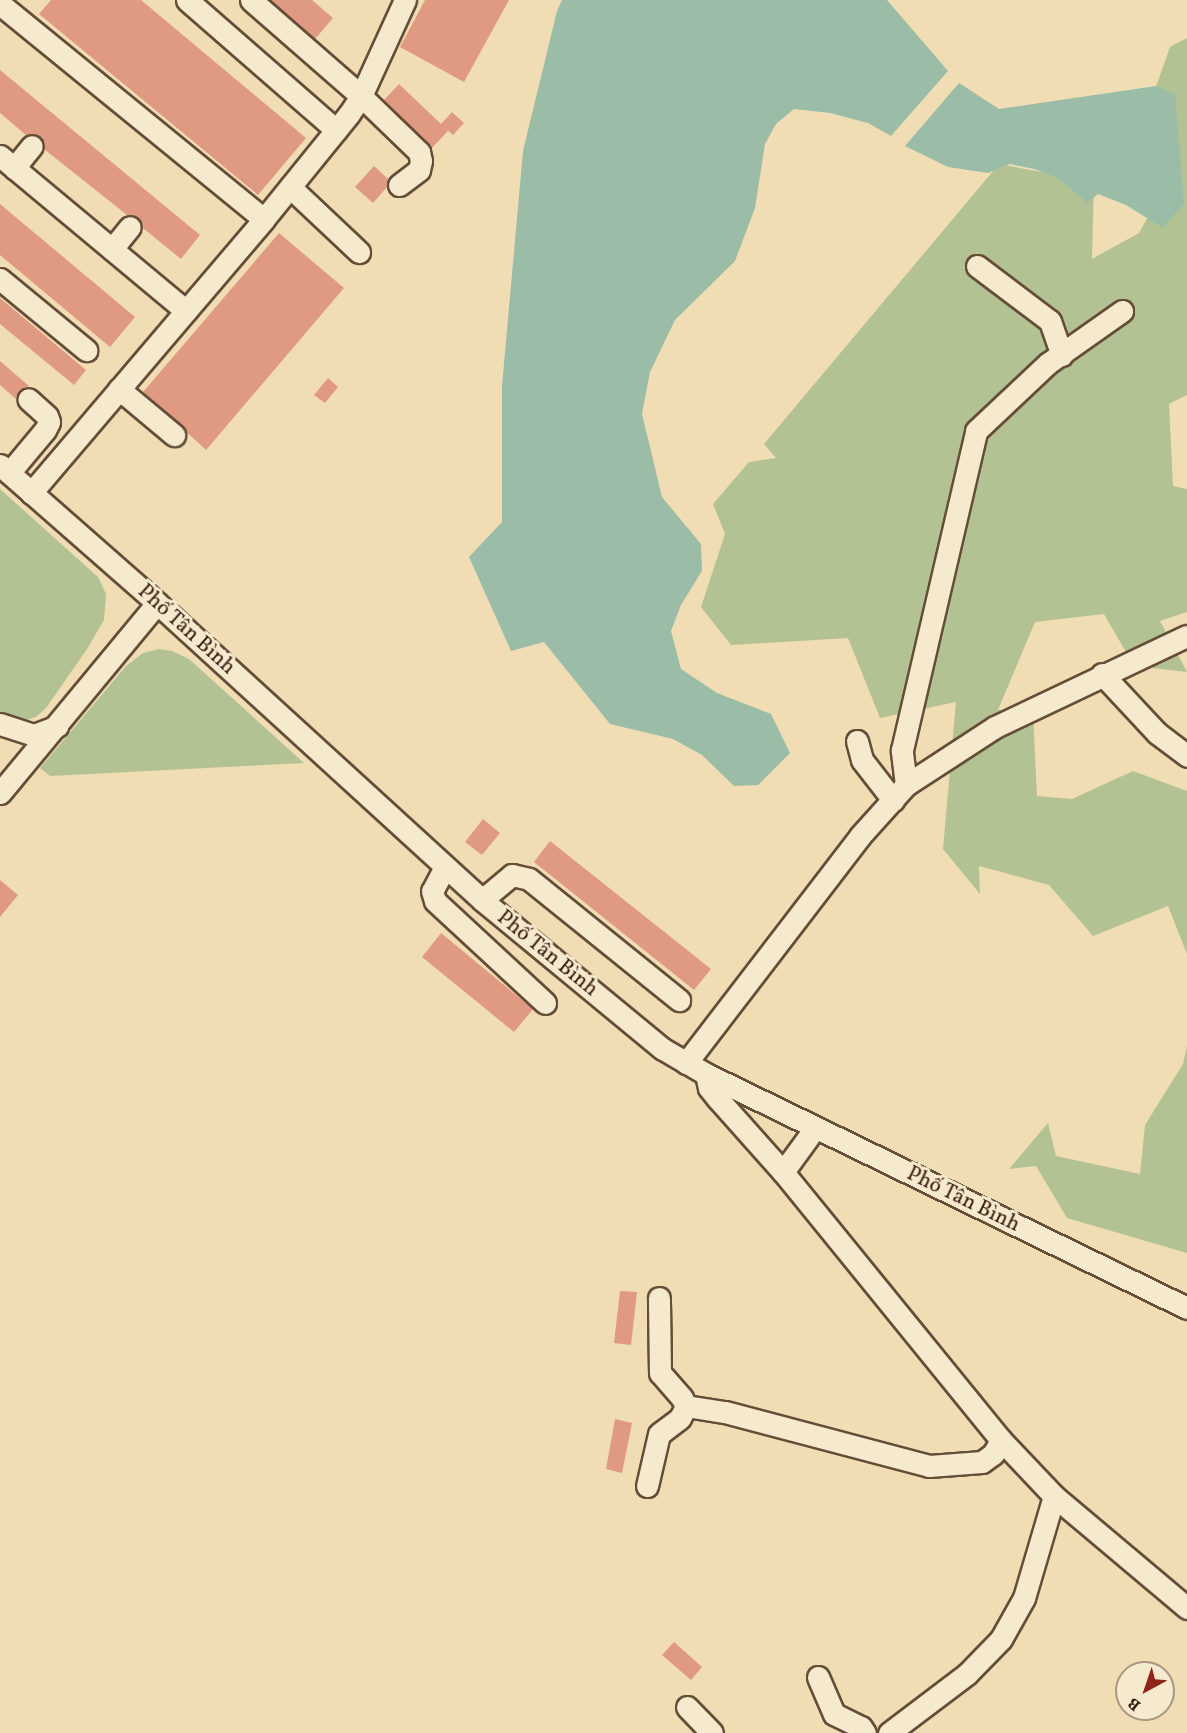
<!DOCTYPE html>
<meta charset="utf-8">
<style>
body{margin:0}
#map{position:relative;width:1187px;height:1733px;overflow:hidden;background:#f0ddb4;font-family:Vollkorn,serif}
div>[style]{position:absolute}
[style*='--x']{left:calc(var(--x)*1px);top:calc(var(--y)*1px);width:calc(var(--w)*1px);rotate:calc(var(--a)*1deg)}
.green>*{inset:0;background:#b3c292}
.water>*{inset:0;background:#9bbda8}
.building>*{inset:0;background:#e09a82}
.roads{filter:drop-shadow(2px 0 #654d38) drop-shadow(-2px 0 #654d38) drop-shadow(0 2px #654d38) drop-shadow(0 -2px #654d38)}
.minor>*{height:21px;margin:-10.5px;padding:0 10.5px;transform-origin:10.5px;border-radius:10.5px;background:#f5e9ce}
span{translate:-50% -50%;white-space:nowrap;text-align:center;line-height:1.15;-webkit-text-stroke:6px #f5e9ce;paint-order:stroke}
.street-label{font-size:21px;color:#371d0f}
.north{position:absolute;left:1115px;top:1661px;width:60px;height:60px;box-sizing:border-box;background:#f5e9ce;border:2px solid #a99782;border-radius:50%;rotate:220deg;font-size:16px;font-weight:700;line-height:24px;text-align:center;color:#371d0f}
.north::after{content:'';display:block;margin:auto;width:21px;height:27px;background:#8f2418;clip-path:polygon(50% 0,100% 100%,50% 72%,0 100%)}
</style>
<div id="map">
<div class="green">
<div style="clip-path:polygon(1187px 38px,1187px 395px,1169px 404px,1173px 486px,1187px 489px,1187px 612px,1160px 621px,1187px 672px,1134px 666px,1104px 614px,1035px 622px,998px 710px,1033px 713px,1037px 796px,1072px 799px,1133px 771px,1187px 791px,1187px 954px,1168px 906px,1093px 936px,1049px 885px,979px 866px,980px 894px,943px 849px,956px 702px,880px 718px,848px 638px,731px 645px,701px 607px,725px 534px,713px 504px,749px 462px,776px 458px,764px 444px,999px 164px,1094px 182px,1092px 259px,1139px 233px,1164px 188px,1152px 98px,1170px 47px)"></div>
<div style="clip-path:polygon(0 489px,98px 577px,106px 594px,104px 620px,87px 649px,46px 708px,36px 717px,23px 721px,0 715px)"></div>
<div style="clip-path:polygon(159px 649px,172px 651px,189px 659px,304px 763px,50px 776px,40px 768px,126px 666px,143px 653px)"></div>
<div style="clip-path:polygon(1187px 1046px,1187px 1253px,1067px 1218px,1036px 1166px,1009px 1169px,1048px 1123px,1056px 1156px,1140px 1174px,1145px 1125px,1183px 1064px)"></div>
</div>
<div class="water">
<div style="clip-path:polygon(562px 0,887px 0,948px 71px,891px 136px,868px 123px,830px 113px,794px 109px,776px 124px,765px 144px,755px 208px,735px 261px,675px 320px,650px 372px,642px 414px,662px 497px,701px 544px,702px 571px,681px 605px,671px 631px,681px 669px,717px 693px,771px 714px,790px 753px,758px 785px,734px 786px,702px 755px,673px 739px,610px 724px,544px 642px,511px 651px,469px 557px,502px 522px,502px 386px,523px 151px,557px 11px)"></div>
<div style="clip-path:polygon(959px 83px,999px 109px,1156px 86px,1175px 94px,1184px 204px,1163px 228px,1126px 205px,1098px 194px,1087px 203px,1056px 177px,1034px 169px,1010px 164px,988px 173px,948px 167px,905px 146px)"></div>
</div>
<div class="building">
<div style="clip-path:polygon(51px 0,141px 0,306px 138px,258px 195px,39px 14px)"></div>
<div style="clip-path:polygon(270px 0,312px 0,333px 18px,315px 39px)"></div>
<div style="clip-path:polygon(425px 0,509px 0,464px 82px,400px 47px)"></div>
<div style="clip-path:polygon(0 70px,200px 235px,181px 259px,143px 228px,138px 217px,127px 215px,44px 149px,44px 142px,40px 136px,26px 135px,0 113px)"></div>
<div style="clip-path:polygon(399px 84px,441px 124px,452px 112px,464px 123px,453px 135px,445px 128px,448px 131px,431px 149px,384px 100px)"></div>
<div style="clip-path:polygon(374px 166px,388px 179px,387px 187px,373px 203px,355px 187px)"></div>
<div style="clip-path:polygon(0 204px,135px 317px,110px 347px,0 255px)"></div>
<div style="clip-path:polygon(279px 233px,344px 288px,206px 450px,143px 392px)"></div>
<div style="clip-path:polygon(0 298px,86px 370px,74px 385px,0 324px)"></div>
<div style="clip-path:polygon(0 361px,29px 386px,19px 390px,16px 399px,0 385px)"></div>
<div style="clip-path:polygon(328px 378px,338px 387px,325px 403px,314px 395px)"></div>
<div style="clip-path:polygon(483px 819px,500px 833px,482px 855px,465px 842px)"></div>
<div style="clip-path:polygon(550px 841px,711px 969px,694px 990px,534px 862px)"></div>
<div style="clip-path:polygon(0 880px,18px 895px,0 917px)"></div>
<div style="clip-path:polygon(441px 933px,533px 1009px,514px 1032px,422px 957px)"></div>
<div style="clip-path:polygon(620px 1291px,637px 1292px,631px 1345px,614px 1343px)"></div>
<div style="clip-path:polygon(615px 1419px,632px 1423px,622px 1473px,606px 1469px)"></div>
<div style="clip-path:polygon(674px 1642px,702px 1667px,691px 1680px,662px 1655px)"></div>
</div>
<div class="roads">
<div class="minor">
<div style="--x:187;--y:0;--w:198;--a:41.1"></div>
<div style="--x:251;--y:0;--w:146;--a:41.1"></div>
<div style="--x:361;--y:96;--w:81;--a:44"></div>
<div style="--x:419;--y:152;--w:9;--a:77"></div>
<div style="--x:421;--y:161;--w:9;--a:103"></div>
<div style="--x:419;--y:170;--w:25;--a:143"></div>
<div style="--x:0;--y:4;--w:340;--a:39.2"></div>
<div style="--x:0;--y:156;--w:242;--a:39.8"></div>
<div style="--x:14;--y:168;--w:28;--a:-51"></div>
<div style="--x:290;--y:187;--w:95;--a:43.3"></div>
<div style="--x:112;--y:249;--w:28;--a:-51"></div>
<div style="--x:977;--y:266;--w:91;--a:37"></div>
<div style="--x:1050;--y:321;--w:36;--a:71"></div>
<div style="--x:0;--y:279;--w:112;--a:39.5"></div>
<div style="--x:119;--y:389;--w:72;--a:39.9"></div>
<div style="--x:0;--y:465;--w:209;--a:41.3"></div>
<div style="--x:157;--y:603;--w:440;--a:42.4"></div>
<div style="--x:482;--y:900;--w:234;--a:39.5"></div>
<div style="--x:663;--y:1049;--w:50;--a:30.2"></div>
<div style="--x:706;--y:1074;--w:535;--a:25.94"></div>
<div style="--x:9;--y:473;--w:56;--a:-50.1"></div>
<div style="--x:45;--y:430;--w:9;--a:-63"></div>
<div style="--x:49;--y:422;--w:6;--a:-108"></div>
<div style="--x:47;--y:416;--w:25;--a:-138"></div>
<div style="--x:31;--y:493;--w:360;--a:-49.6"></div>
<div style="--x:264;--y:219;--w:135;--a:-51"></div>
<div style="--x:349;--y:114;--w:22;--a:-56"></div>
<div style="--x:361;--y:96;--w:106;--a:-65.4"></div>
<div style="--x:1102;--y:674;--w:81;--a:47"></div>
<div style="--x:1157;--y:733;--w:38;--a:37"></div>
<div style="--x:0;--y:724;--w:36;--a:18"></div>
<div style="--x:34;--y:735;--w:25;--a:-21"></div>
<div style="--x:857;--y:741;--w:20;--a:75"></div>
<div style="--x:862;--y:760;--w:51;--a:52.2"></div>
<div style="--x:906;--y:785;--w:35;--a:-97"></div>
<div style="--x:902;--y:750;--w:327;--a:-76.9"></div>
<div style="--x:976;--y:431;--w:98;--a:-43.3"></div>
<div style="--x:1047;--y:364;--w:92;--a:-35.2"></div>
<div style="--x:0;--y:793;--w:246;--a:-50.4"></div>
<div style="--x:445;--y:867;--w:27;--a:118"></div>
<div style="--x:432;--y:891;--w:10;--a:73"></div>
<div style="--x:435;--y:901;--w:150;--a:42.8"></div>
<div style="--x:482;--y:900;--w:39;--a:-40"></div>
<div style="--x:512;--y:875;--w:17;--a:13"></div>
<div style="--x:529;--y:879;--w:193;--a:38.9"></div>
<div style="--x:686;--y:1063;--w:286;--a:-52.5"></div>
<div style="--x:860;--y:836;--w:69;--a:-48"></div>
<div style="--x:906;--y:785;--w:106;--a:-33.1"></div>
<div style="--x:995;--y:727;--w:212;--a:-25.4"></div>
<div style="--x:706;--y:1074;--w:14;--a:78"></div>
<div style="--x:709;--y:1088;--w:14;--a:51"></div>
<div style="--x:718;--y:1099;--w:98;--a:48.3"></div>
<div style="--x:783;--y:1172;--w:345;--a:50.9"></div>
<div style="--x:1001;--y:1440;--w:77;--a:46.6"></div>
<div style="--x:1054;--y:1496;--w:174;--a:40.1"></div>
<div style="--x:783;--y:1172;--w:54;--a:-54"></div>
<div style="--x:686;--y:1406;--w:39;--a:9"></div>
<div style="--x:725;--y:1412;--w:211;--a:14.8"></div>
<div style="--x:929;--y:1466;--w:53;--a:-4.3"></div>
<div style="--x:982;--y:1462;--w:14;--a:-36"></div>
<div style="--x:993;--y:1454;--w:16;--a:-60"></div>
<div style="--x:647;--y:1486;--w:53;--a:-77"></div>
<div style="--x:659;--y:1434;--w:26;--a:-37"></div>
<div style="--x:680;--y:1418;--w:13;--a:-63"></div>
<div style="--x:686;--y:1406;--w:9;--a:-117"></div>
<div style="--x:682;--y:1398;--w:33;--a:-131"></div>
<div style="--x:660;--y:1373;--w:75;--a:-90.8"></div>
<div style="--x:818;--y:1677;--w:40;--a:66.6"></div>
<div style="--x:834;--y:1714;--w:30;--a:26"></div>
<div style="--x:861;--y:1727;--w:7;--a:56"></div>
<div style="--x:687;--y:1707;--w:36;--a:46"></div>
<div style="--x:889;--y:1733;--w:98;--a:-37.1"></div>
<div style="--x:967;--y:1674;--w:49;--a:-45.8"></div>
<div style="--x:1001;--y:1639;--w:47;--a:-60.7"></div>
<div style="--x:1024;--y:1598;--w:106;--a:-73.6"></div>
</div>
</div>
<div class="street-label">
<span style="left:186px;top:630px;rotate:42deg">Phố Tân Bình</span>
<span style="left:547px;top:954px;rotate:39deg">Phố Tân Bình</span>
<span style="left:963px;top:1200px;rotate:26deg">Phố Tân Bình</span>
</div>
<div class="north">B</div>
</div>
